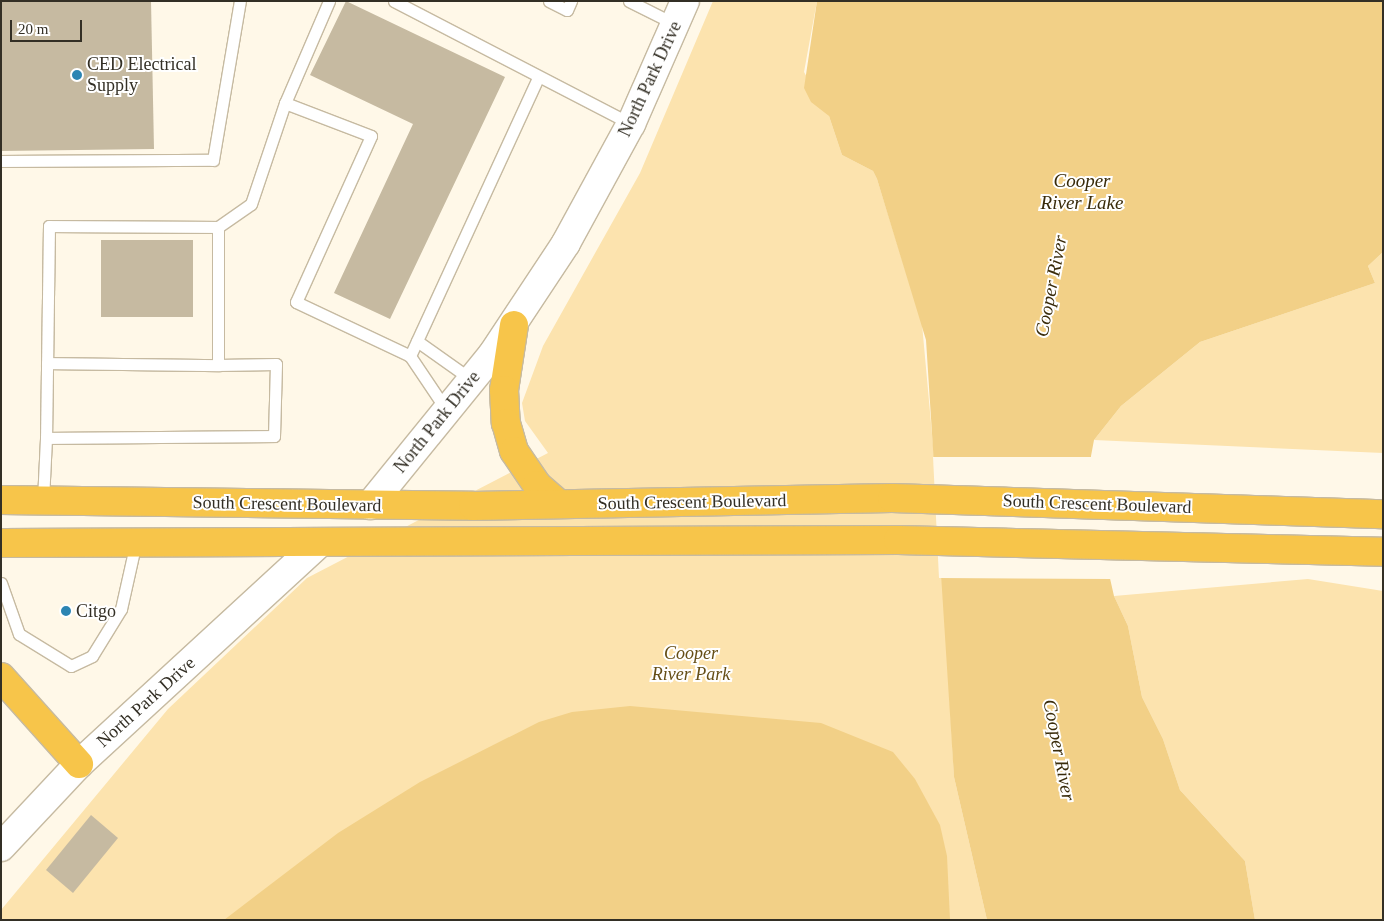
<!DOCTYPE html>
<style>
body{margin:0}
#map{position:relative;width:1384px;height:921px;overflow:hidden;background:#fff8e8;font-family:"Times New Roman",serif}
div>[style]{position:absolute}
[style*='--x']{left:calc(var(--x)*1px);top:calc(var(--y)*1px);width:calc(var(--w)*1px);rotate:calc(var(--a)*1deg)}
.green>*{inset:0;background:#fce3ae}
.water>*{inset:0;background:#f2d087}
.pier>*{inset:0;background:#fff8e8}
.building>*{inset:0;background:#c6baa1}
.roads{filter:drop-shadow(1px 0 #c6baa1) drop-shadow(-1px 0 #c6baa1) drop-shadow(0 1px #c6baa1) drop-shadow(0 -1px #c6baa1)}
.lane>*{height:11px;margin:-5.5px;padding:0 5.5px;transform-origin:5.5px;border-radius:5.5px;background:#fff}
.secondary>*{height:28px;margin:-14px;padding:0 14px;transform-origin:14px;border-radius:14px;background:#fff}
.highway>*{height:28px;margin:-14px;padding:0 14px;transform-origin:14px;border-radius:14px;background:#f7c54a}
.dots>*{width:14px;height:14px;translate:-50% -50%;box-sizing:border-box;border:2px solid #fff;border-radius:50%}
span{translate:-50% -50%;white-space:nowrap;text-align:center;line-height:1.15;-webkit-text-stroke:4px #fff;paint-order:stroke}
.poi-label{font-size:18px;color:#332f25}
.left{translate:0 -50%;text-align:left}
.street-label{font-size:18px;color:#332f25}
.park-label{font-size:18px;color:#654e16;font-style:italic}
.water-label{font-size:19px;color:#392b0a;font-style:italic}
.frame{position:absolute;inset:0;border:2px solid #332f25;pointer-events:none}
.scale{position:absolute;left:10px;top:20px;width:72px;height:22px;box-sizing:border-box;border:2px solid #332f25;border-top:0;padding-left:6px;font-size:15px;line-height:18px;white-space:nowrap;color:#332f25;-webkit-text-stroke:4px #fff;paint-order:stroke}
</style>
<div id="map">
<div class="green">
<div style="clip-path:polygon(713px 1px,817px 1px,804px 72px,829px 116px,842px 155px,873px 171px,877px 179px,922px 324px,940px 522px,954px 777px,987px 920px,1px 920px,1px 910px,168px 709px,307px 578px,548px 453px,525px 421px,522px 403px,543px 346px,640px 173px)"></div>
<div style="clip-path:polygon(1383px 252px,1383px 453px,1094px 440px,1121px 406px,1200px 342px,1375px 283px,1368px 266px)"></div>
<div style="clip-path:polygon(1308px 579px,1383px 591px,1383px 920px,1255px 920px,1245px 861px,1180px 790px,1163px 739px,1142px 697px,1128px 626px,1114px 596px)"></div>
</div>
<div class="water">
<div style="clip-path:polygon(817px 1px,1383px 1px,1383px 252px,1368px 266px,1375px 283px,1200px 342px,1121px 406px,1094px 440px,1091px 456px,1092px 499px,1114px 596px,1128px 626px,1142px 697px,1163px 739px,1180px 790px,1245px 861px,1255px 920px,987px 920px,954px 777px,926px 340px,877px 179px,873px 171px,842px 155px,829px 116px,811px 102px,804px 88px)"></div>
<div style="clip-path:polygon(630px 706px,821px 723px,893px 752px,915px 779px,940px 825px,947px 856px,950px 920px,224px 920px,338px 833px,420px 782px,539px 722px,572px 712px)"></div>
</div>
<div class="pier">
<div style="clip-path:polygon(933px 457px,1093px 457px,1095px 499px,1113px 579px,939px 578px)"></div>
</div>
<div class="building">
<div style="clip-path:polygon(1px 1px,151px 1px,154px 149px,1px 151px)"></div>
<div style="clip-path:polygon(346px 1px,505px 77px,390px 319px,334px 293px,413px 124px,310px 75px)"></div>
<div style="clip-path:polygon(101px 240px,193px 240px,193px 317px,101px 317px)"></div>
<div style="clip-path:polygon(91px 815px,118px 838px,73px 893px,46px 870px)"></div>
</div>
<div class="roads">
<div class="lane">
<div style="--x:329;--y:1;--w:111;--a:113.3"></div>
<div style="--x:285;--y:103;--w:92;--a:21"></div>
<div style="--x:371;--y:136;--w:182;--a:114.3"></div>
<div style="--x:296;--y:302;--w:126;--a:25.3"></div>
<div style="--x:410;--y:356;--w:66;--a:56.1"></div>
<div style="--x:394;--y:1;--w:267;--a:27.4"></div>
<div style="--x:549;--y:1;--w:20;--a:27"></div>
<div style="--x:567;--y:10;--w:10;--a:-66"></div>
<div style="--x:629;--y:1;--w:51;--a:26.6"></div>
<div style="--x:1;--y:161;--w:212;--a:-0.3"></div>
<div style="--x:213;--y:160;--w:161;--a:-80.4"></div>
<div style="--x:218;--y:227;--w:169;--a:-179.7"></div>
<div style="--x:49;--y:226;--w:212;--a:90.8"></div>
<div style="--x:46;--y:438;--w:228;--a:-0.5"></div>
<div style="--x:274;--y:436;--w:72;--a:-88.4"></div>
<div style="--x:276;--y:364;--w:58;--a:179"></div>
<div style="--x:218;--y:365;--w:138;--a:-90"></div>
<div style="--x:218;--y:227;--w:40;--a:-34.9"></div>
<div style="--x:251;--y:204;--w:107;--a:-71.4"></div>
<div style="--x:417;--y:341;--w:67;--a:35.3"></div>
<div style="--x:410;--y:356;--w:306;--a:-65.3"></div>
<div style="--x:47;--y:363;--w:171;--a:0.7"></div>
<div style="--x:43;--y:500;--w:62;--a:-87.2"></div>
<div style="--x:1;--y:583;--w:54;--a:70.6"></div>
<div style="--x:19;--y:634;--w:61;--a:31.6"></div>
<div style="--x:71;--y:666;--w:23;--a:-25"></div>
<div style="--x:92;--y:656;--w:55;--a:-58.3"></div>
<div style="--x:121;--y:609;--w:69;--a:-77.4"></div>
</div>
<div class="secondary">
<div style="--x:370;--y:505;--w:193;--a:-50.9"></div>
<div style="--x:492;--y:355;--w:134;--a:-56.5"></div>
<div style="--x:566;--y:243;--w:136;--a:-61.4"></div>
<div style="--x:631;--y:124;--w:134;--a:-66.3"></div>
<div style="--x:1;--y:847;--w:114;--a:-46.8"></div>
<div style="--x:79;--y:764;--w:323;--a:-42.6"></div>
</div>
<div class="highway">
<div style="--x:514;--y:325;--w:66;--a:98.7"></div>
<div style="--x:504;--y:390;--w:33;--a:87"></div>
<div style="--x:506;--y:423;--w:29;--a:74"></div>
<div style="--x:514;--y:451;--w:41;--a:55.9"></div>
<div style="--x:537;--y:485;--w:29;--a:41"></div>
<div style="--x:1;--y:500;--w:472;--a:0.7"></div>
<div style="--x:473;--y:506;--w:419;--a:-1.1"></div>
<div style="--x:892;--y:498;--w:491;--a:1.9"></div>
<div style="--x:1;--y:543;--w:897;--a:-0.19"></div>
<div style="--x:898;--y:540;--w:485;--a:1.4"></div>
<div style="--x:1;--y:677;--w:117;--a:48.1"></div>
</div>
</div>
<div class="dots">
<div style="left:77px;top:75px;background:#2c85b3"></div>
<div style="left:66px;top:611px;background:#2c85b3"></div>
</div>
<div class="poi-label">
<span class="left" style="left:87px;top:75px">CED Electrical<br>Supply</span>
<span class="left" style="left:76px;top:611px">Citgo</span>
</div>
<div class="street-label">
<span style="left:650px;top:79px;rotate:-65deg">North Park Drive</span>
<span style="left:437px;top:422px;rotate:-51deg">North Park Drive</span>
<span style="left:692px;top:502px;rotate:-1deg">South Crescent Boulevard</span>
<span style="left:287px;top:504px;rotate:1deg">South Crescent Boulevard</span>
<span style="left:1097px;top:504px;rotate:2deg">South Crescent Boulevard</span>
<span style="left:146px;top:702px;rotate:-42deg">North Park Drive</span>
</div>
<div class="park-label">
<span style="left:691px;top:664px">Cooper<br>River Park</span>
</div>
<div class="water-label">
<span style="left:1082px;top:192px">Cooper<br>River Lake</span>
<span style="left:1051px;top:286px;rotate:-79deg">Cooper River</span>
<span style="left:1059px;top:750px;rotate:79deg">Cooper River</span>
</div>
<div class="frame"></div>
<div class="scale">20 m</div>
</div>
